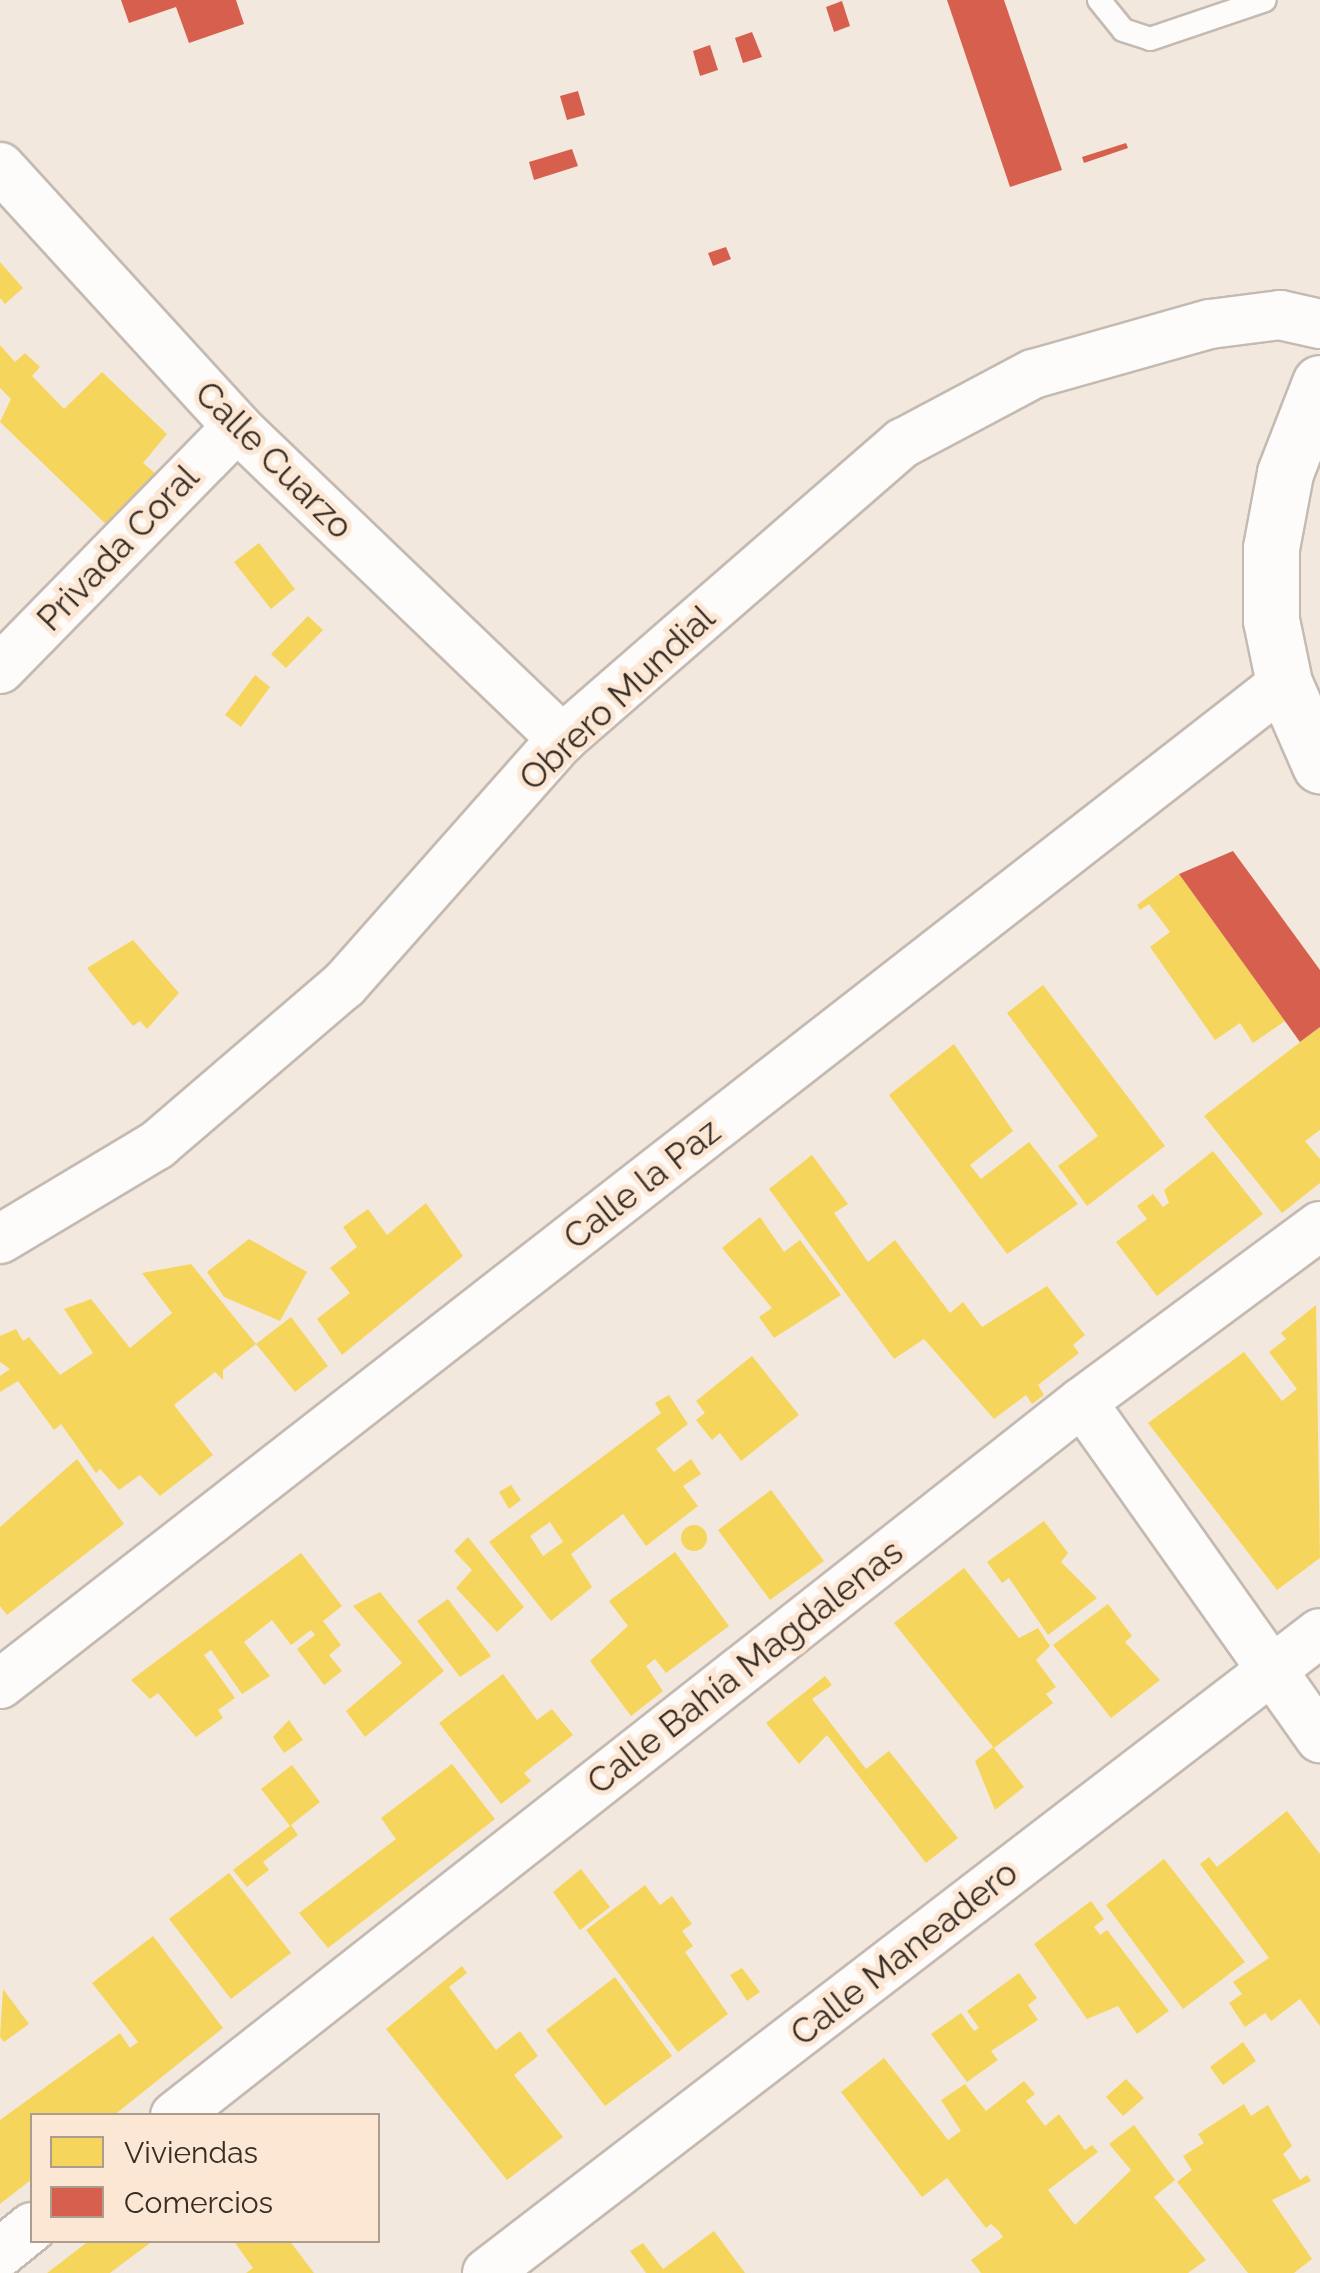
<!DOCTYPE html>
<meta charset="utf-8">
<style>
body{margin:0}
#map{position:relative;width:1320px;height:2273px;overflow:hidden;background:#f3e8de;font-family:Raleway,sans-serif}
div>[style]{position:absolute}
[style*='--x']{left:calc(var(--x)*1px);top:calc(var(--y)*1px);width:calc(var(--w)*1px);rotate:calc(var(--a)*1deg)}
.homes>*{inset:0;background:#f6d55c}
.round{border-radius:50%}
.shops>*{inset:0;background:#d6604d}
.roads{filter:drop-shadow(2px 0 #c4bab2) drop-shadow(-2px 0 #c4bab2) drop-shadow(0 2px #c4bab2) drop-shadow(0 -2px #c4bab2)}
.service>*{height:22px;margin:-11px;padding:0 11px;transform-origin:11px;border-radius:11px;background:#fdfcfa}
.minor>*{height:48px;margin:-24px;padding:0 24px;transform-origin:24px;border-radius:24px;background:#fdfcfa}
.tertiary>*{height:55px;margin:-27.5px;padding:0 27.5px;transform-origin:27.5px;border-radius:27.5px;background:#fdfcfa}
span{translate:-50% -50%;white-space:nowrap;text-align:center;line-height:1.15;-webkit-text-stroke:10px #fce7d5;paint-order:stroke}
.street-label{font-size:35px;color:#372d24}
.legend{position:absolute;left:30px;top:2113px;width:350px;height:130px;box-sizing:border-box;background:#fce7d5;border:2px solid #ad9d8e;margin:0;padding:12px 18px;list-style:none;font-size:30px;color:#372d24}
.legend li{display:flex;align-items:center;gap:20px;height:50px}
.legend b{width:50px;border:2px solid #ad9d8e}
</style>
<div id="map">
<div class="homes">
<div style="clip-path:polygon(0 262px,23px 288px,5px 304px,0 298px)"></div>
<div style="clip-path:polygon(0 345px,15px 362px,25px 353px,40px 367px,32px 376px,64px 409px,102px 372px,167px 434px,143px 463px,161px 478px,110px 528px,0 422px,11px 399px,0 388px)"></div>
<div style="clip-path:polygon(259px 543px,295px 589px,271px 609px,234px 562px)"></div>
<div style="clip-path:polygon(308px 616px,323px 630px,286px 668px,271px 654px)"></div>
<div style="clip-path:polygon(255px 675px,270px 687px,241px 727px,225px 715px)"></div>
<div style="clip-path:polygon(1179px 874px,1285px 1021px,1253px 1043px,1240px 1023px,1215px 1040px,1150px 947px,1170px 932px,1149px 904px,1140px 910px,1137px 905px)"></div>
<div style="clip-path:polygon(133px 940px,179px 993px,147px 1029px,140px 1021px,133px 1026px,87px 968px)"></div>
<div style="clip-path:polygon(1043px 985px,1165px 1146px,1087px 1206px,1058px 1166px,1098px 1136px,1007px 1013px)"></div>
<div style="clip-path:polygon(1320px 1027px,1320px 1130px,1305px 1141px,1320px 1159px,1320px 1183px,1282px 1213px,1204px 1116px)"></div>
<div style="clip-path:polygon(954px 1044px,1013px 1131px,970px 1165px,981px 1179px,1029px 1142px,1078px 1204px,1007px 1254px,889px 1095px)"></div>
<div style="clip-path:polygon(1213px 1151px,1263px 1214px,1157px 1296px,1116px 1242px,1147px 1219px,1137px 1206px,1153px 1194px,1163px 1207px,1169px 1203px,1164px 1190px)"></div>
<div style="clip-path:polygon(812px 1155px,848px 1204px,834px 1213px,868px 1262px,895px 1240px,950px 1313px,963px 1302px,982px 1327px,1047px 1286px,1085px 1335px,1073px 1345px,1079px 1353px,1038px 1385px,1044px 1395px,1032px 1404px,1026px 1395px,994px 1419px,924px 1339px,894px 1359px,769px 1189px)"></div>
<div style="clip-path:polygon(426px 1203px,463px 1256px,342px 1355px,317px 1319px,350px 1293px,330px 1268px,357px 1247px,343px 1227px,368px 1209px,387px 1235px)"></div>
<div style="clip-path:polygon(760px 1217px,784px 1252px,800px 1240px,841px 1295px,774px 1338px,759px 1317px,772px 1308px,722px 1248px)"></div>
<div style="clip-path:polygon(249px 1239px,307px 1272px,280px 1321px,224px 1297px,207px 1272px)"></div>
<div style="clip-path:polygon(191px 1264px,256px 1344px,223px 1370px,223px 1380px,215px 1372px,174px 1405px,213px 1455px,160px 1496px,140px 1475px,119px 1490px,100px 1469px,96px 1473px,61px 1424px,54px 1430px,18px 1381px,0 1392px,0 1376px,10px 1369px,0 1362px,0 1336px,16px 1329px,23px 1341px,29px 1337px,60px 1375px,93px 1353px,64px 1309px,91px 1299px,130px 1348px,172px 1313px,142px 1273px)"></div>
<div style="clip-path:polygon(1316px 1305px,1320px 1558px,1277px 1590px,1148px 1423px,1244px 1352px,1282px 1401px,1297px 1389px,1269px 1352px,1286px 1339px,1281px 1333px)"></div>
<div style="clip-path:polygon(291px 1317px,328px 1366px,295px 1392px,256px 1344px)"></div>
<div style="clip-path:polygon(752px 1356px,799px 1415px,741px 1461px,720px 1433px,712px 1440px,696px 1420px,705px 1413px,696px 1401px)"></div>
<div style="clip-path:polygon(evenodd,669px 1395px,688px 1424px,656px 1449px,674px 1472px,691px 1459px,701px 1474px,683px 1486px,698px 1506px,646px 1546px,623px 1514px,571px 1554px,592px 1587px,551px 1621px,489px 1542px,661px 1413px,655px 1403px,669px 1395px,550px 1522px,563px 1542px,543px 1556px,530px 1536px,550px 1522px)"></div>
<div style="clip-path:polygon(77px 1459px,124px 1524px,7px 1615px,0 1606px,0 1527px)"></div>
<div style="clip-path:polygon(511px 1485px,521px 1500px,509px 1509px,499px 1492px)"></div>
<div style="clip-path:polygon(771px 1490px,824px 1561px,770px 1600px,718px 1530px)"></div>
<div style="clip-path:polygon(1044px 1521px,1068px 1553px,1061px 1562px,1097px 1598px,1048px 1635px,1009px 1578px,1002px 1583px,987px 1562px)"></div>
<div class="round" style="left:681px;top:1525px;width:26px;height:26px"></div>
<div style="clip-path:polygon(468px 1537px,524px 1607px,497px 1632px,456px 1588px,472px 1570px,454px 1551px)"></div>
<div style="clip-path:polygon(675px 1552px,729px 1626px,666px 1673px,655px 1659px,646px 1666px,663px 1691px,631px 1716px,590px 1661px,628px 1626px,609px 1601px)"></div>
<div style="clip-path:polygon(301px 1553px,342px 1606px,323px 1621px,341px 1645px,329px 1655px,342px 1671px,324px 1685px,297px 1649px,315px 1635px,311px 1630px,291px 1645px,272px 1620px,244px 1642px,270px 1676px,242px 1694px,211px 1650px,204px 1655px,235px 1698px,218px 1710px,223px 1718px,196px 1737px,158px 1693px,150px 1699px,131px 1680px)"></div>
<div style="clip-path:polygon(964px 1568px,1019px 1638px,1038px 1628px,1050px 1646px,1036px 1660px,1056px 1687px,1046px 1694px,1053px 1703px,994px 1748px,894px 1623px)"></div>
<div style="clip-path:polygon(380px 1592px,444px 1671px,365px 1737px,346px 1711px,402px 1663px,353px 1606px)"></div>
<div style="clip-path:polygon(448px 1599px,491px 1656px,460px 1677px,417px 1621px)"></div>
<div style="clip-path:polygon(1108px 1604px,1132px 1636px,1125px 1642px,1160px 1680px,1111px 1718px,1053px 1645px)"></div>
<div style="clip-path:polygon(503px 1674px,537px 1720px,552px 1709px,573px 1735px,524px 1773px,531px 1781px,501px 1804px,439px 1723px)"></div>
<div style="clip-path:polygon(825px 1676px,832px 1685px,812px 1699px,866px 1769px,889px 1751px,958px 1838px,926px 1863px,827px 1735px,799px 1764px,766px 1723px)"></div>
<div style="clip-path:polygon(289px 1720px,303px 1740px,284px 1753px,273px 1737px)"></div>
<div style="clip-path:polygon(993px 1747px,1024px 1787px,995px 1810px,975px 1761px)"></div>
<div style="clip-path:polygon(452px 1764px,495px 1819px,328px 1948px,299px 1913px,396px 1839px,381px 1818px)"></div>
<div style="clip-path:polygon(292px 1765px,320px 1802px,291px 1825px,298px 1835px,263px 1862px,269px 1870px,247px 1887px,233px 1870px,290px 1826px,261px 1789px)"></div>
<div style="clip-path:polygon(1287px 1811px,1320px 1854px,1320px 2026px,1300px 1999px,1271px 2021px,1265px 2013px,1245px 2027px,1229px 2003px,1242px 1994px,1233px 1982px,1269px 1958px,1200px 1864px,1209px 1857px,1217px 1867px)"></div>
<div style="clip-path:polygon(1164px 1859px,1245px 1962px,1183px 2009px,1106px 1905px)"></div>
<div style="clip-path:polygon(581px 1869px,610px 1907px,580px 1930px,553px 1892px)"></div>
<div style="clip-path:polygon(229px 1873px,291px 1953px,231px 1999px,169px 1919px)"></div>
<div style="clip-path:polygon(645px 1885px,660px 1905px,672px 1896px,692px 1924px,682px 1931px,693px 1946px,685px 1952px,728px 2014px,678px 2052px,586px 1930px)"></div>
<div style="clip-path:polygon(1091px 1901px,1104px 1919px,1094px 1927px,1100px 1935px,1107px 1930px,1169px 2011px,1137px 2034px,1118px 2006px,1087px 2019px,1034px 1944px)"></div>
<div style="clip-path:polygon(153px 1936px,223px 2028px,113px 2116px,32px 2116px,32px 2179px,0 2204px,0 2120px,120px 2033px,130px 2048px,138px 2042px,92px 1983px)"></div>
<div style="clip-path:polygon(462px 1966px,467px 1973px,449px 1987px,496px 2050px,520px 2031px,538px 2056px,514px 2075px,563px 2137px,507px 2180px,386px 2029px)"></div>
<div style="clip-path:polygon(742px 1968px,760px 1992px,747px 2001px,730px 1975px)"></div>
<div style="clip-path:polygon(1019px 1973px,1037px 1998px,1028px 2005px,1038px 2020px,991px 2051px,998px 2060px,967px 2082px,931px 2034px,961px 2013px,974px 2031px,979px 2028px,967px 2011px)"></div>
<div style="clip-path:polygon(615px 1977px,672px 2056px,605px 2106px,546px 2030px)"></div>
<div style="clip-path:polygon(3px 1989px,29px 2024px,4px 2042px,0 2037px)"></div>
<div style="clip-path:polygon(1243px 2042px,1256px 2061px,1223px 2085px,1210px 2067px)"></div>
<div style="clip-path:polygon(884px 2058px,948px 2140px,961px 2131px,941px 2100px,965px 2084px,986px 2111px,1024px 2081px,1035px 2094px,1026px 2101px,1045px 2126px,1059px 2114px,1085px 2150px,1092px 2145px,1098px 2152px,1048px 2190px,1075px 2225px,1131px 2170px,1109px 2144px,1134px 2125px,1175px 2180px,1154px 2197px,1206px 2260px,1188px 2273px,981px 2273px,971px 2260px,1003px 2237px,999px 2231px,991px 2224px,986px 2228px,947px 2178px,922px 2197px,841px 2092px)"></div>
<div style="clip-path:polygon(1126px 2079px,1144px 2098px,1123px 2116px,1106px 2097px)"></div>
<div style="clip-path:polygon(1244px 2104px,1251px 2116px,1268px 2105px,1292px 2146px,1283px 2154px,1300px 2180px,1307px 2175px,1311px 2181px,1272px 2200px,1312px 2259px,1294px 2273px,1248px 2273px,1177px 2182px,1192px 2170px,1183px 2156px,1204px 2143px,1198px 2134px)"></div>
<div style="clip-path:polygon(714px 2231px,745px 2273px,646px 2273px,630px 2251px,643px 2243px,663px 2269px)"></div>
<div style="clip-path:polygon(90px 2240px,154px 2240px,110px 2273px,47px 2273px)"></div>
<div style="clip-path:polygon(233px 2240px,289px 2240px,314px 2273px,246px 2273px,253px 2268px)"></div>
</div>
<div class="shops">
<div style="clip-path:polygon(121px 0,236px 0,244px 24px,189px 43px,176px 7px,129px 23px)"></div>
<div style="clip-path:polygon(947px 0,1004px 0,1062px 170px,1010px 187px)"></div>
<div style="clip-path:polygon(842px 1px,850px 26px,834px 32px,826px 7px)"></div>
<div style="clip-path:polygon(752px 32px,762px 57px,743px 63px,735px 38px)"></div>
<div style="clip-path:polygon(710px 45px,718px 70px,700px 76px,693px 51px)"></div>
<div style="clip-path:polygon(578px 91px,585px 115px,567px 120px,560px 96px)"></div>
<div style="clip-path:polygon(1126px 143px,1128px 148px,1084px 163px,1082px 157px)"></div>
<div style="clip-path:polygon(572px 149px,578px 166px,534px 180px,529px 162px)"></div>
<div style="clip-path:polygon(726px 247px,731px 259px,713px 266px,708px 253px)"></div>
<div style="clip-path:polygon(1233px 851px,1320px 970px,1320px 1027px,1300px 1042px,1179px 874px)"></div>
</div>
<div class="roads">
<div class="service">
<div style="--x:1099;--y:0;--w:38;--a:51"></div>
<div style="--x:1123;--y:30;--w:28;--a:18"></div>
<div style="--x:1150;--y:39;--w:121;--a:-18.7"></div>
</div>
<div class="minor">
<div style="--x:0;--y:167;--w:352;--a:47.6"></div>
<div style="--x:237;--y:427;--w:451;--a:43.8"></div>
<div style="--x:0;--y:669;--w:339;--a:-45.6"></div>
<div style="--x:0;--y:1239;--w:183;--a:-30.9"></div>
<div style="--x:157;--y:1145;--w:246;--a:-40.6"></div>
<div style="--x:344;--y:985;--w:329;--a:-48.5"></div>
<div style="--x:562;--y:739;--w:452;--a:-41"></div>
<div style="--x:903;--y:443;--w:147;--a:-28"></div>
<div style="--x:1033;--y:374;--w:184;--a:-15.8"></div>
<div style="--x:1210;--y:324;--w:71;--a:-7.3"></div>
<div style="--x:1280;--y:315;--w:41;--a:12.7"></div>
<div style="--x:1082;--y:1402;--w:412;--a:54.7"></div>
<div style="--x:0;--y:1684;--w:1628;--a:-37.94"></div>
<div style="--x:175;--y:2116;--w:1154;--a:-38.21"></div>
<div style="--x:1082;--y:1402;--w:296;--a:-36.5"></div>
<div style="--x:0;--y:2253;--w:41;--a:-39.1"></div>
<div style="--x:487;--y:2273;--w:1050;--a:-37.54"></div>
</div>
<div class="tertiary">
<div style="--x:1320;--y:383;--w:97;--a:111.3"></div>
<div style="--x:1285;--y:473;--w:76;--a:100.6"></div>
<div style="--x:1271;--y:548;--w:72;--a:90"></div>
<div style="--x:1271;--y:620;--w:64;--a:78.3"></div>
<div style="--x:1284;--y:683;--w:90;--a:66.3"></div>
</div>
</div>
<div class="street-label">
<span style="left:274px;top:460px;rotate:45deg">Calle Cuarzo</span>
<span style="left:118px;top:548px;rotate:-46deg">Privada Coral</span>
<span style="left:617px;top:698px;rotate:-43deg">Obrero Mundial</span>
<span style="left:642px;top:1184px;rotate:-38deg">Calle la Paz</span>
<span style="left:745px;top:1667px;rotate:-38deg">Calle Bahía Magdalenas</span>
<span style="left:904px;top:1953px;rotate:-38deg">Calle Maneadero</span>
</div>
<ul class="legend">
<li><b style="height:28px;background:#f6d55c"></b>Viviendas</li>
<li><b style="height:28px;background:#d6604d"></b>Comercios</li>
</ul>
</div>
